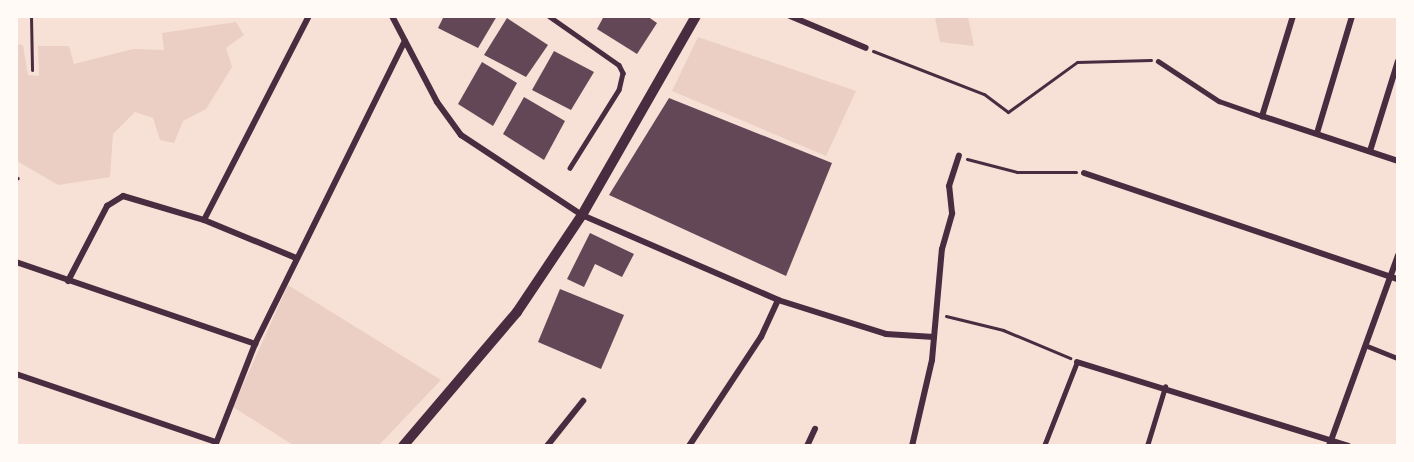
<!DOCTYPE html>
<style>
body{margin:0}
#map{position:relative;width:1414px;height:462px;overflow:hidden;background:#f7e1d7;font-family:"Exo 2",sans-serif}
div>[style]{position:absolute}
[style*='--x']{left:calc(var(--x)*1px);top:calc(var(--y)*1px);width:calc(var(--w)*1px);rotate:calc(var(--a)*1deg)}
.green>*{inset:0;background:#ebcfc5}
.building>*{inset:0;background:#644757}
.path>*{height:3px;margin:-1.5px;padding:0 1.5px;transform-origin:1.5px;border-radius:1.5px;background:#4a2c40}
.service>*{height:4.5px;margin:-2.25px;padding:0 2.25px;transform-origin:2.25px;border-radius:2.25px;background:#4a2c40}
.minor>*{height:6px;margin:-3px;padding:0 3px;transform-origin:3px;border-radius:3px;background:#4a2c40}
.tertiary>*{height:10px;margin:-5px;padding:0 5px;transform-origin:5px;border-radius:5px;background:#4a2c40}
span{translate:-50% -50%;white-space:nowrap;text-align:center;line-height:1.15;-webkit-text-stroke:4.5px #fffaf5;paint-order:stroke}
.frame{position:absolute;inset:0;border:18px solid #fffaf5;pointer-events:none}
</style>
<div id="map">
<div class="green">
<div style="clip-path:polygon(935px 17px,968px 17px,974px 46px,940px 42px)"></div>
<div style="clip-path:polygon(236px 22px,244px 35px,226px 48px,232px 67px,206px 109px,183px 121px,174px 143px,160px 140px,153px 118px,135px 112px,113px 134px,110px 177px,58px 185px,17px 161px,17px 44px,23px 45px,28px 75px,39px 76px,38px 46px,69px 46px,74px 64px,133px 49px,164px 50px,162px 33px)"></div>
<div style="clip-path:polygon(698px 37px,856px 91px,826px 156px,672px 91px)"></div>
<div style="clip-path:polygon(288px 285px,441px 380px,379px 445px,293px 445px,233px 407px)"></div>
</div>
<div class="building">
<div style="clip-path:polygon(444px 16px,497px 16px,478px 48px,438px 28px)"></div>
<div style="clip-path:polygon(604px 16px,647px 16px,657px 23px,637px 54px,597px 29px)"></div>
<div style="clip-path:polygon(507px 18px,548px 45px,526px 77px,484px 55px)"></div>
<div style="clip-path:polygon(554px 51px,594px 72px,571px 110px,532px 90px)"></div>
<div style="clip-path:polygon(482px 62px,517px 83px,493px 126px,458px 104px)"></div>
<div style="clip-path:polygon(524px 97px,565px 121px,544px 160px,503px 134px)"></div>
<div style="clip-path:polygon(669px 98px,832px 163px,786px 276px,609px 195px)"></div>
<div style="clip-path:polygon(590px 233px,634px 254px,622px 277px,595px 264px,584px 287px,567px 279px)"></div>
<div style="clip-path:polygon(560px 289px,624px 315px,601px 369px,538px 342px)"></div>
</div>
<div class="path">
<div style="--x:31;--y:16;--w:54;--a:88.9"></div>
<div style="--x:873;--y:51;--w:119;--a:21.2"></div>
<div style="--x:984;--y:94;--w:30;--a:37"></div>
<div style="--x:1008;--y:112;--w:85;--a:-35.9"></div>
<div style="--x:1077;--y:62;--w:74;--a:-1.5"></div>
<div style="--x:967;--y:159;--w:52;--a:14.6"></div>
<div style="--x:1017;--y:172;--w:59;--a:0"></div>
<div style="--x:16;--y:179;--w:2;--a:-27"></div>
<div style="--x:946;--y:316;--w:59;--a:13.8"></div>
<div style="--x:1003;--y:330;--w:73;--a:22.7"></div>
</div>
<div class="service">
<div style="--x:549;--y:16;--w:85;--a:35"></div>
<div style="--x:619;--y:65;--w:9;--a:63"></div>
<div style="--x:623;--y:73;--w:17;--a:103"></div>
<div style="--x:619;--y:90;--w:92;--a:122.1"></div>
<div style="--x:1158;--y:61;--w:73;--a:33.3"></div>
<div style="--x:1219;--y:101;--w:46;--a:19.2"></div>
<div style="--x:1365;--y:345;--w:35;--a:22"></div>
<div style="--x:1044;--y:446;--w:90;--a:-68.6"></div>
<div style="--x:1147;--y:446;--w:62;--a:-73"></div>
</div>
<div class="minor">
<div style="--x:392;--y:16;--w:97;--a:62.4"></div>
<div style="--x:437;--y:102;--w:41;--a:54"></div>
<div style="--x:461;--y:135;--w:145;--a:33.5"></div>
<div style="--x:582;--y:215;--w:214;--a:23.4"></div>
<div style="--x:778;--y:300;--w:113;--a:17.5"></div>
<div style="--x:886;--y:334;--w:48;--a:3.6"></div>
<div style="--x:790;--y:16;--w:82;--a:22.8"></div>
<div style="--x:1293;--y:16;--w:105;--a:107.2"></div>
<div style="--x:1262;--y:116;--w:143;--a:18.3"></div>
<div style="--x:1317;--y:133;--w:122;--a:-73.3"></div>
<div style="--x:1370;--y:151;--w:94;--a:-72.7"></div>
<div style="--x:1084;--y:173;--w:331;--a:18.7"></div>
<div style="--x:204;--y:220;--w:229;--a:-62.8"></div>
<div style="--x:16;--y:262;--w:253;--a:18.9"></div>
<div style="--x:68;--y:281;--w:85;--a:-62.5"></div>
<div style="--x:107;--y:206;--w:19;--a:-32"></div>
<div style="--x:123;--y:196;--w:84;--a:16.5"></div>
<div style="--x:204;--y:220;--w:100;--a:22.4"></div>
<div style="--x:1077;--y:362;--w:284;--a:17.2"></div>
<div style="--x:16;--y:374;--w:211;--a:18.8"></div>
<div style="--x:215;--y:446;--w:110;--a:-68.6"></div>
<div style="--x:255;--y:344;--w:338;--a:-63.7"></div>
<div style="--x:547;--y:446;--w:58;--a:-51.3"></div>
<div style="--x:689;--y:446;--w:131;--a:-56.6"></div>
<div style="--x:761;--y:337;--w:41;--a:-65.3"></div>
<div style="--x:807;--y:446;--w:19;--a:-65"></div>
<div style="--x:912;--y:446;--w:88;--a:-76.9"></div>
<div style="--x:932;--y:360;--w:111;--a:-84.9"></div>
<div style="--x:942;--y:249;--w:37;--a:-74"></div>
<div style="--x:952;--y:213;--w:27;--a:-96"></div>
<div style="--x:949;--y:186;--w:32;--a:-72"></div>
<div style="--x:1329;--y:446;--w:203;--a:-70.1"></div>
</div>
<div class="tertiary">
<div style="--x:403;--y:446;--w:176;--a:-49.6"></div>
<div style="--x:517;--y:312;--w:117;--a:-56.2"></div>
<div style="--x:582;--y:215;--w:229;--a:-60.2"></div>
</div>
<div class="frame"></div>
</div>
